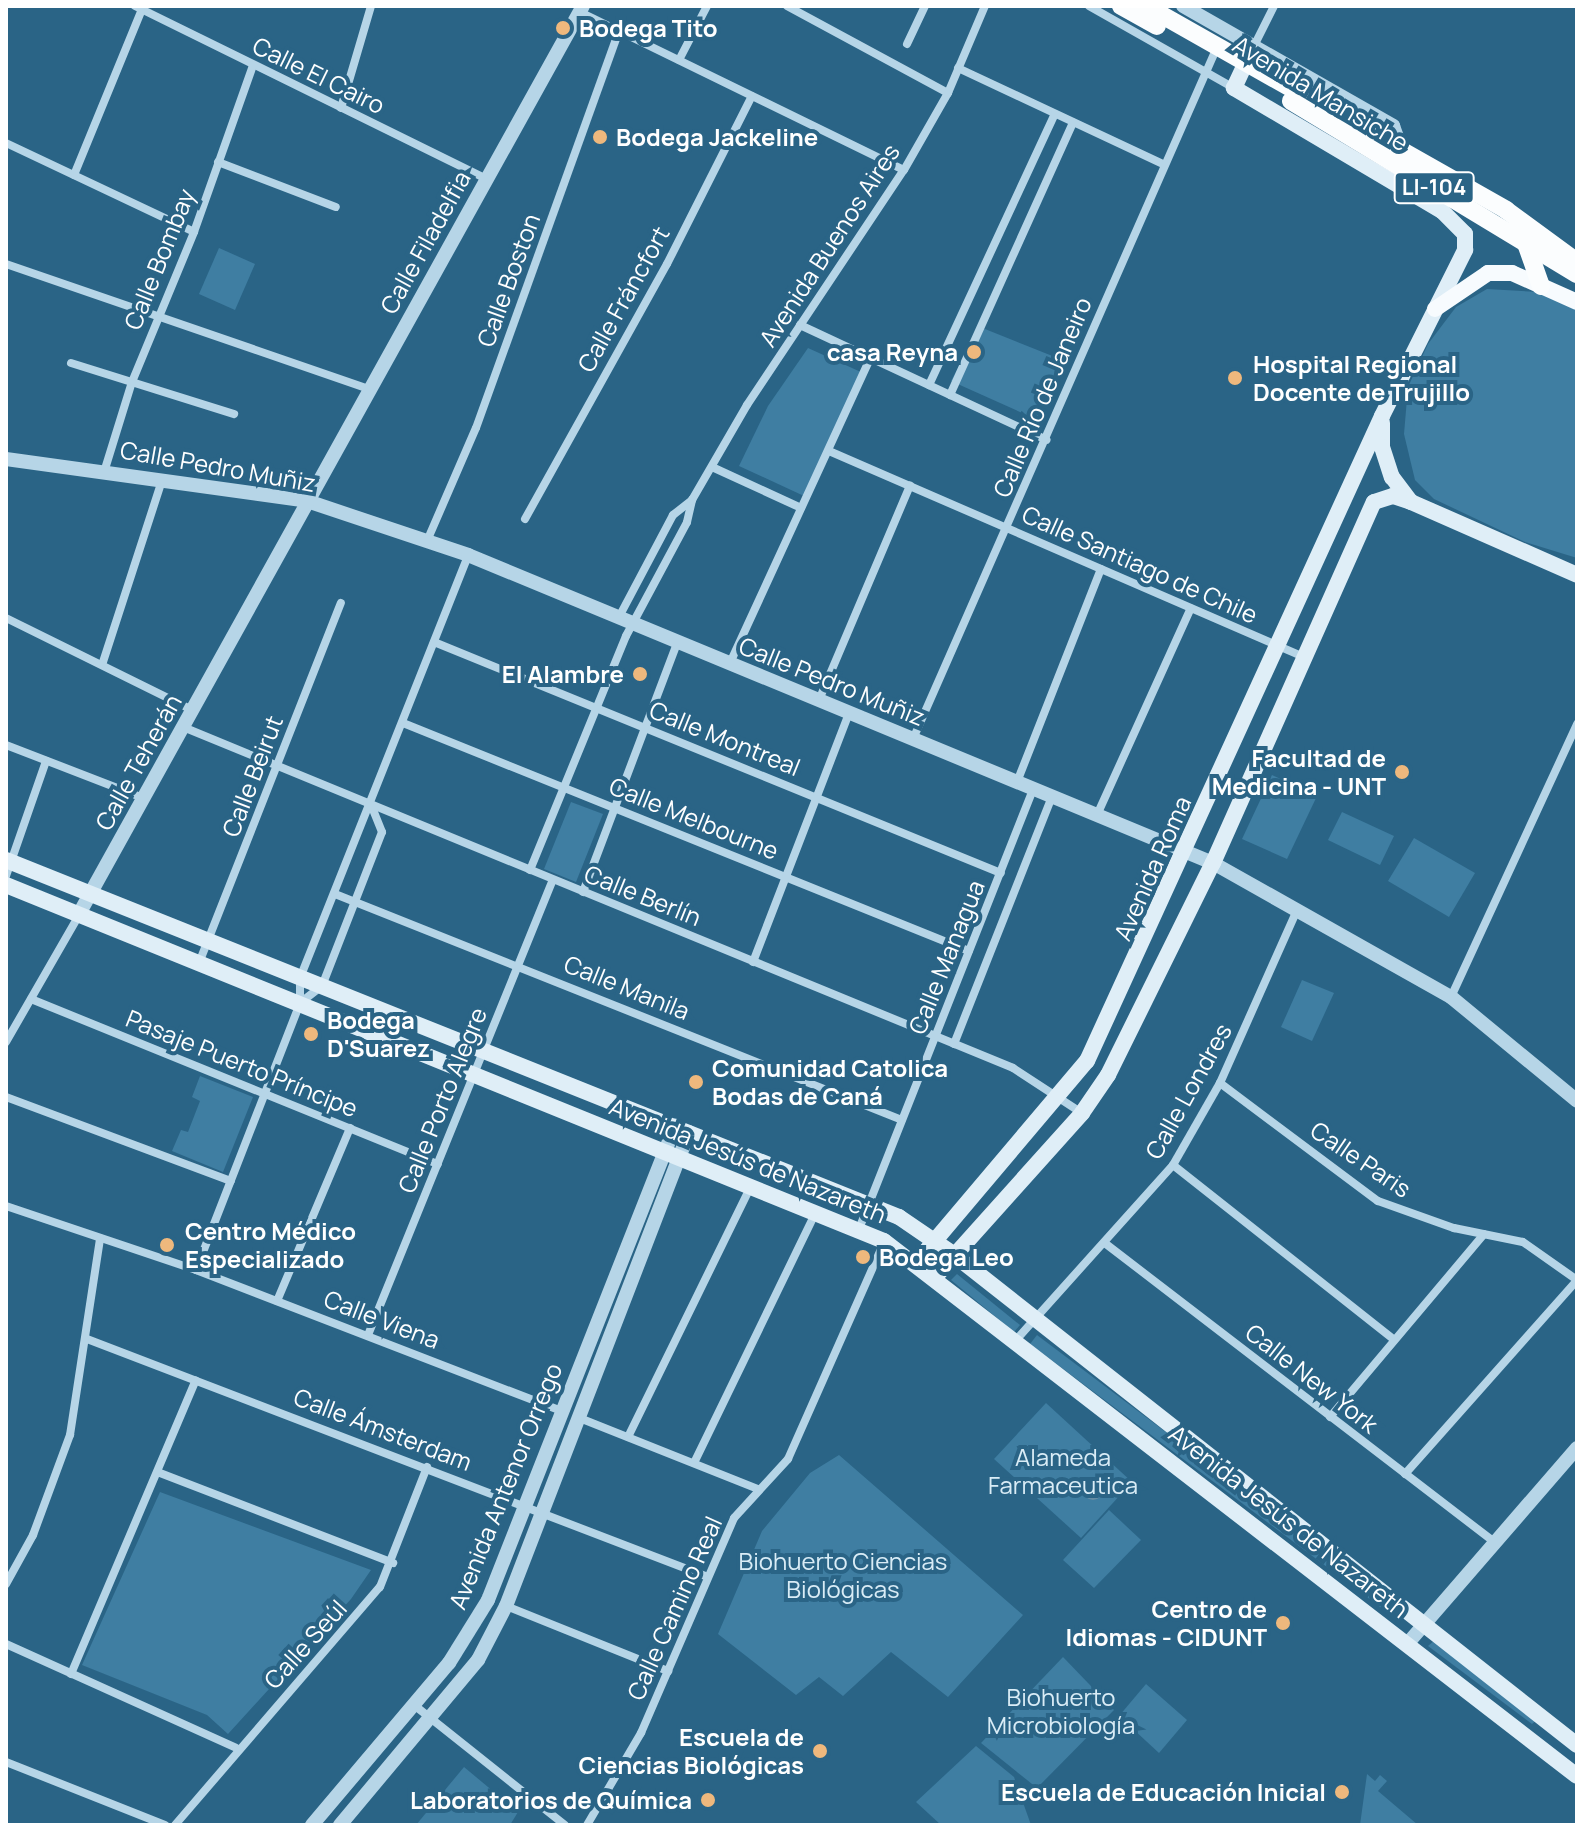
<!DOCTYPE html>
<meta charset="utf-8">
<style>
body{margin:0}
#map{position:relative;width:1583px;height:1831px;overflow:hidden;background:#2a6486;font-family:Manrope,sans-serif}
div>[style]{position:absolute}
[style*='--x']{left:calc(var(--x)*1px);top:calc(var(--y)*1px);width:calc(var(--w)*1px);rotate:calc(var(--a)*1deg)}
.green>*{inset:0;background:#3f7ea2}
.water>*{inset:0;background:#668ca3}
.round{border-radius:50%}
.minor>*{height:8px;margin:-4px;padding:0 4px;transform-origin:4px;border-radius:4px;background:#b6d5e7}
.tertiary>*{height:14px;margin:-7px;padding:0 7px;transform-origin:7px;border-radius:7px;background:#b6d5e7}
.secondary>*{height:16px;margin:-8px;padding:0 8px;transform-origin:8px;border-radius:8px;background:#dfeef7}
.primary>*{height:16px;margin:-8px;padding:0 8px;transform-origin:8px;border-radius:8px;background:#f7fbfe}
.trunk>*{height:18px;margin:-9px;padding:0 9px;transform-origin:9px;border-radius:9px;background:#fbfdfe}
.trunk-bridge>*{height:18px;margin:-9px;padding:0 9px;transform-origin:9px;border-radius:9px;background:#fbfdfe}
.dots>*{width:22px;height:22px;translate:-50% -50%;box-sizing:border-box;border:4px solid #2a6486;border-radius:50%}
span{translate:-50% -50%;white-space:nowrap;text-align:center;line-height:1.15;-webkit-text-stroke:8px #2a6486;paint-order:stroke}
.shield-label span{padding:2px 6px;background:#2a6486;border:2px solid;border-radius:6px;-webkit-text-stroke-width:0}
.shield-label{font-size:22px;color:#fff;font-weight:700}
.poi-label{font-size:24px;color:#fff;font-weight:700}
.left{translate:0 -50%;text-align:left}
.right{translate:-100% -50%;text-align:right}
.street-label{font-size:24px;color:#fff}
.park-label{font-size:24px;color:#d9ecf6}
.frame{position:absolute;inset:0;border:8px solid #fff;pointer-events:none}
</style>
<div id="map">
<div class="green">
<div style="clip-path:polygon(219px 248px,255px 264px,235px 310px,199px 294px)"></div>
<div style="clip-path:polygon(1487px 289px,1539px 292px,1577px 310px,1577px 558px,1525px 542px,1434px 499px,1415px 480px,1404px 434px,1408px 387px,1428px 344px,1456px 307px)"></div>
<div style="clip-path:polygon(980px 327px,1065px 361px,1038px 420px,951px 381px)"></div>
<div style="clip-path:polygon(808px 348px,863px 373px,804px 496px,739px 466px,768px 406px)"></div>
<div style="clip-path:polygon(1272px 775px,1317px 796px,1287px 859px,1242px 839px)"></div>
<div style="clip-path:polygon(571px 802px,603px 814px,576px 882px,544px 869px)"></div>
<div style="clip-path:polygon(1342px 812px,1394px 836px,1380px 865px,1328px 840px)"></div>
<div style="clip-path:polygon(1414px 838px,1475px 873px,1449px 917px,1388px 881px)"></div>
<div style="clip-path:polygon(1302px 980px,1334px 993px,1312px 1041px,1281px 1027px)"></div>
<div style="clip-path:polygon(200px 1076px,253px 1097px,223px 1172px,172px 1151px,181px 1130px,188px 1132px,200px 1101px,192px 1097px)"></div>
<div style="clip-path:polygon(957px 1274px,1020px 1325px,1014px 1332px,951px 1280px)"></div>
<div style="clip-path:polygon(1037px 1335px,1406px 1613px,1399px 1621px,1030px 1344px)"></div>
<div style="clip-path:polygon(1046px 1403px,1132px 1482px,1081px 1538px,994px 1459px)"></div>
<div style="clip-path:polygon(839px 1455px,1023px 1615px,948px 1697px,891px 1652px,843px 1696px,819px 1677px,796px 1695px,718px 1634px,762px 1531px,810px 1473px)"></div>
<div style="clip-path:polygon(160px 1492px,371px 1570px,351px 1599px,228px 1734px,207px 1715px,82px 1665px)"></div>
<div style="clip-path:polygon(1109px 1510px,1141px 1540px,1094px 1588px,1063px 1560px)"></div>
<div style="clip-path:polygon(1436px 1639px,1539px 1718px,1532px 1724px,1428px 1646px)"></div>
<div style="clip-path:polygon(1063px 1657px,1114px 1710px,1037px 1788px,981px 1743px)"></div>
<div style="clip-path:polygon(1146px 1684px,1187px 1720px,1159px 1753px,1119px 1716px)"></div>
<div style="clip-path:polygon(976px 1746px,1014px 1777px,1031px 1825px,941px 1825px,916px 1802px)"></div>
<div style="clip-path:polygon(464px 1767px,518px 1812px,510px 1825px,416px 1825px)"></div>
<div style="clip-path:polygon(1367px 1774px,1375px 1781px,1380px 1775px,1387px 1781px,1378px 1791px,1418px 1825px,1360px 1825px)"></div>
</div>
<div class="water">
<div class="round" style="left:1083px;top:1480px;width:20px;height:20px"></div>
</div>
<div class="minor">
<div style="--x:135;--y:6;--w:391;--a:26.2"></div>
<div style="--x:787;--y:6;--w:183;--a:28.4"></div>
<div style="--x:1089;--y:6;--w:167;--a:29.5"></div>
<div style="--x:580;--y:12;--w:360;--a:26"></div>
<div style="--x:907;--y:44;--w:42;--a:-64.7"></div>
<div style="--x:1253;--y:48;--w:47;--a:-63.4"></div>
<div style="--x:679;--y:60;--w:61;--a:-62.6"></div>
<div style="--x:958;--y:68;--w:226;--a:25.1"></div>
<div style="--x:341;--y:108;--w:106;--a:-73.6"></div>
<div style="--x:6;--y:143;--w:208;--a:25.3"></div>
<div style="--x:218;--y:162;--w:126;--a:20.9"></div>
<div style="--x:74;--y:175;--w:182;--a:-67.7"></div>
<div style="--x:6;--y:264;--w:383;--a:19"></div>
<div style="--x:800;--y:325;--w:272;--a:25"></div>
<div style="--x:71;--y:363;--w:171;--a:17.4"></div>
<div style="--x:929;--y:385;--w:299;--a:-65.1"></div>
<div style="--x:950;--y:395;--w:299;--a:-65.7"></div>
<div style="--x:829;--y:451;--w:518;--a:23.45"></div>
<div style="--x:712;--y:467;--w:98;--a:24.7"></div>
<div style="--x:105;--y:469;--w:91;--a:-72.8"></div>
<div style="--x:132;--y:382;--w:162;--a:-67.5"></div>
<div style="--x:194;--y:232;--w:177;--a:-70.5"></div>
<div style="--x:525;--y:519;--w:292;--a:-60.9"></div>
<div style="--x:667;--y:264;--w:188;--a:-63.2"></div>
<div style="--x:427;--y:541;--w:123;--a:-66.6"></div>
<div style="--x:476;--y:428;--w:422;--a:-70.2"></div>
<div style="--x:619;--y:617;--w:115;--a:-62.1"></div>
<div style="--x:673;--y:515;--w:24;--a:-38"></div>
<div style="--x:6;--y:618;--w:208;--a:26.3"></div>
<div style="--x:434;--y:642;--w:612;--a:22.17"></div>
<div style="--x:103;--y:662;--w:191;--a:-72"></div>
<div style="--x:730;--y:663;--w:336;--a:-65.3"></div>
<div style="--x:819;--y:700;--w:233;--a:-67"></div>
<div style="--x:403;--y:723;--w:610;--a:21.94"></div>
<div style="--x:183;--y:727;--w:897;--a:22.33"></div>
<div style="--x:1013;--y:1068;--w:82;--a:33.1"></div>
<div style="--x:913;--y:739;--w:756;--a:-66.28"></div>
<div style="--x:6;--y:745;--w:147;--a:21.1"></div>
<div style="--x:1017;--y:782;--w:229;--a:-68.5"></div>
<div style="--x:1097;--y:815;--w:227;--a:-65.6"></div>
<div style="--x:530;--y:870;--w:253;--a:-67.7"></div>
<div style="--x:626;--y:636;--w:129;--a:-61.8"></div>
<div style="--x:687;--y:522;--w:23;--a:-77"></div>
<div style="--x:692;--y:500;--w:110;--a:-59.9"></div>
<div style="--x:747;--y:405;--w:283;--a:-56.3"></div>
<div style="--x:904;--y:170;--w:89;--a:-60.3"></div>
<div style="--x:948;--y:93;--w:95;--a:-67"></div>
<div style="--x:6;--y:876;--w:122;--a:-70.8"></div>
<div style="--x:583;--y:892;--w:268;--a:-69.3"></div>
<div style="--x:335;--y:894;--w:610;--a:21.73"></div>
<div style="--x:753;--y:962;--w:267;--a:-68.9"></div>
<div style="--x:199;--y:963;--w:387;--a:-68.5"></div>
<div style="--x:1451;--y:997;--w:301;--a:-65.2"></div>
<div style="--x:31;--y:999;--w:439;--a:22.1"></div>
<div style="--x:300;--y:1003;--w:28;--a:-38"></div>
<div style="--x:322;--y:986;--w:165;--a:-68.7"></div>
<div style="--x:382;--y:832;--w:29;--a:-112"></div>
<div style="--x:6;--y:1042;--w:146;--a:-60.1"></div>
<div style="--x:954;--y:1044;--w:266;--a:-68.4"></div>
<div style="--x:1220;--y:1083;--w:197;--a:36.8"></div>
<div style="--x:1378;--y:1201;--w:81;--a:19.6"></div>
<div style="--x:1454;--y:1228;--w:70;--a:11.5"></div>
<div style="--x:1523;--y:1242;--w:66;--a:35.1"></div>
<div style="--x:6;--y:1097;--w:240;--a:20.5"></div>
<div style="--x:1173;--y:1165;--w:280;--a:38.3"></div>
<div style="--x:6;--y:1206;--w:200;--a:18.6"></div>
<div style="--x:196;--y:1270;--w:394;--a:21.1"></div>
<div style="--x:859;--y:1229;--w:473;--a:-68.4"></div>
<div style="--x:1106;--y:1244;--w:490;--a:37.5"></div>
<div style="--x:196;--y:1270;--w:287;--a:-68.7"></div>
<div style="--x:300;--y:1003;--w:25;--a:-90"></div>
<div style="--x:300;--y:978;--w:455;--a:-68.3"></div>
<div style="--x:277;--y:1301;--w:188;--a:-67.1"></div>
<div style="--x:368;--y:1335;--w:491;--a:-67.9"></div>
<div style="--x:87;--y:1339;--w:665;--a:20.97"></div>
<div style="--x:1016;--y:1340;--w:235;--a:-48.1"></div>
<div style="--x:1173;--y:1165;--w:95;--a:-60.2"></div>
<div style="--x:1220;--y:1083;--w:189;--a:-66"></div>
<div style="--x:577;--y:1417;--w:195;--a:21.7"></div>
<div style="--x:1330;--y:1417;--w:239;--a:-49.9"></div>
<div style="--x:628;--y:1437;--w:280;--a:-63.9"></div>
<div style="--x:694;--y:1463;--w:279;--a:-64.1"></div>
<div style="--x:160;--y:1473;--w:250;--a:21.1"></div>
<div style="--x:1405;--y:1474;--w:259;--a:-48.4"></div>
<div style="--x:6;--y:1584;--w:56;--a:-61.1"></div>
<div style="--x:33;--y:1535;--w:107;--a:-69.7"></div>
<div style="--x:70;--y:1435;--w:199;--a:-81.3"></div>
<div style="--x:506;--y:1606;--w:175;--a:21.9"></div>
<div style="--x:6;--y:1644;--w:252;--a:24.3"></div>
<div style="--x:71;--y:1674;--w:319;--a:-67"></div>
<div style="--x:414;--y:1705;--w:193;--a:38.5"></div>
<div style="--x:6;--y:1762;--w:171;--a:21.6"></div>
<div style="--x:175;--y:1825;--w:314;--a:-49.3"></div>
<div style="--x:380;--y:1587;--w:129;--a:-68.6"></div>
<div style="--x:587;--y:1825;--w:107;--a:-59.6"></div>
<div style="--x:641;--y:1733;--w:234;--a:-66.6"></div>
<div style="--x:734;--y:1518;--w:80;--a:-47.5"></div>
<div style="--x:788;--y:1459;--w:237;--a:-66.1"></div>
</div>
<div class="tertiary">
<div style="--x:1183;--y:6;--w:242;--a:29.7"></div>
<div style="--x:1393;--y:126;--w:29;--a:70"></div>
<div style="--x:6;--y:459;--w:304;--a:7.9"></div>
<div style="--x:307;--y:501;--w:170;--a:18.5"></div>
<div style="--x:468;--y:555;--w:806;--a:22.46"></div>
<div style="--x:1213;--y:863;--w:273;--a:29.4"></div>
<div style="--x:1451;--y:997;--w:163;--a:39.5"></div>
<div style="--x:79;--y:914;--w:1038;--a:-60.97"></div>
<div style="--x:1408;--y:1643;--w:258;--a:-49.1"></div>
<div style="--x:312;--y:1825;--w:212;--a:-49.8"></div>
<div style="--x:449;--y:1663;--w:74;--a:-58.2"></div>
<div style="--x:488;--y:1600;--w:510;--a:-68.47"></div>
<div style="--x:340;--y:1825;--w:215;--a:-50.1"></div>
<div style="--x:478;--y:1660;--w:61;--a:-62.6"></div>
<div style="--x:506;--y:1606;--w:508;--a:-68.89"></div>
</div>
<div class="secondary">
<div style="--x:1382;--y:423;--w:24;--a:90"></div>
<div style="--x:1382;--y:447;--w:32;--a:72"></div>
<div style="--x:1392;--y:477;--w:31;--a:53"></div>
<div style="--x:6;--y:860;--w:962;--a:21.79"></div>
<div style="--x:899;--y:1217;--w:65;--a:34.4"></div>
<div style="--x:953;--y:1254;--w:794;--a:38.2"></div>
<div style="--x:6;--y:885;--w:947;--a:22.07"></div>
<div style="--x:884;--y:1241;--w:875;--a:37.67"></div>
<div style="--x:916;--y:1263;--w:265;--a:-49.8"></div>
<div style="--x:1087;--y:1061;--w:709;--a:-65.42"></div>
<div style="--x:1382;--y:416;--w:186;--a:-63.4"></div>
<div style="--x:1465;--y:250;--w:16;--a:-90"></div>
<div style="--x:1465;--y:234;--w:33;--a:-135"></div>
<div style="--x:1442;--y:211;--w:242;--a:-149.4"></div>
<div style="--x:1234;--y:88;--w:26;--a:-65"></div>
<div style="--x:936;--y:1276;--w:219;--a:-48.1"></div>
<div style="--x:1082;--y:1113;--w:46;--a:-55.6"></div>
<div style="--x:1108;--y:1075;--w:237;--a:-63.7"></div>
<div style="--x:1213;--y:863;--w:395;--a:-66"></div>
<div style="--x:1374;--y:502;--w:20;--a:-18"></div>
<div style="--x:1393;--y:496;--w:19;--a:18"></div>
<div style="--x:1411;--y:502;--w:181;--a:23.7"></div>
</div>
<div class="primary">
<div style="--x:1435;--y:309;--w:64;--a:-34.2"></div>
<div style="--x:1488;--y:273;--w:24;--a:0"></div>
<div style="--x:1512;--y:273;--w:71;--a:24"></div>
</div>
<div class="trunk">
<div style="--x:1121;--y:6;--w:41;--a:29.1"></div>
<div style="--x:1146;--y:6;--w:414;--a:29.5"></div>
<div style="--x:1506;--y:210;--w:88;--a:36.2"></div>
<div style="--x:1523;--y:235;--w:54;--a:70.6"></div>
</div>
<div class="trunk-bridge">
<div style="--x:1291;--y:101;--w:334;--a:31.2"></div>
</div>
<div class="dots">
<div style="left:563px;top:28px;background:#eeb87d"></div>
<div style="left:600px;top:137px;background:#eeb87d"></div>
<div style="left:974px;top:352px;background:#eeb87d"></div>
<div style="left:1235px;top:378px;background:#eeb87d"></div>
<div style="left:640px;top:674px;background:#eeb87d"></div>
<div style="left:1402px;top:772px;background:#eeb87d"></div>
<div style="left:311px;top:1034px;background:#eeb87d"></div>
<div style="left:696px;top:1082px;background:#eeb87d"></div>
<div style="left:167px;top:1245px;background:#eeb87d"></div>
<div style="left:863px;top:1257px;background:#eeb87d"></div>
<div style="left:1283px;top:1623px;background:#eeb87d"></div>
<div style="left:820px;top:1751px;background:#eeb87d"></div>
<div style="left:1342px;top:1792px;background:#eeb87d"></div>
<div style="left:708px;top:1800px;background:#eeb87d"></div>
</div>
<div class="shield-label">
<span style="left:1434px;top:188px">LI-104</span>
</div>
<div class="poi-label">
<span class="left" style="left:579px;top:28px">Bodega Tito</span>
<span class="left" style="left:616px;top:137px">Bodega Jackeline</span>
<span class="right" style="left:958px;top:352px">casa Reyna</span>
<span class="left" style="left:1253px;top:378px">Hospital Regional<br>Docente de Trujillo</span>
<span class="right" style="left:624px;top:674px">El Alambre</span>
<span class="right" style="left:1386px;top:772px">Facultad de<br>Medicina - UNT</span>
<span class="left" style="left:327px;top:1034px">Bodega<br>D'Suarez</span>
<span class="left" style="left:712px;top:1082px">Comunidad Catolica<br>Bodas de Caná</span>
<span class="left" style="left:185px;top:1245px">Centro Médico<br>Especializado</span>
<span class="left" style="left:879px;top:1257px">Bodega Leo</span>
<span class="right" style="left:1267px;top:1623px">Centro de<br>Idiomas - CIDUNT</span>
<span class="right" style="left:804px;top:1751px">Escuela de<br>Ciencias Biológicas</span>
<span class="right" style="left:1326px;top:1792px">Escuela de Educación Inicial</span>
<span class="right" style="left:692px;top:1800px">Laboratorios de Química</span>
</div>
<div class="street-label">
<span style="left:319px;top:75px;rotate:26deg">Calle El Cairo</span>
<span style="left:1321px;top:93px;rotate:31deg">Avenida Mansiche</span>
<span style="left:425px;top:242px;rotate:-61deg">Calle Filadelfia</span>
<span style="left:829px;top:245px;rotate:-57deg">Avenida Buenos Aires</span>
<span style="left:159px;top:259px;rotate:-68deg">Calle Bombay</span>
<span style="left:508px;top:280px;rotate:-70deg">Calle Boston</span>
<span style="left:623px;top:299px;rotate:-61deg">Calle Fráncfort</span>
<span style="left:1042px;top:397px;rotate:-67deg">Calle Río de Janeiro</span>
<span style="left:218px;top:466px;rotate:10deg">Calle Pedro Muñiz</span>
<span style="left:1140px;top:564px;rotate:24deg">Calle Santiago de Chile</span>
<span style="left:832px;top:681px;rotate:22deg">Calle Pedro Muñiz</span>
<span style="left:725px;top:738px;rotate:22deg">Calle Montreal</span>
<span style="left:138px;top:762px;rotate:-61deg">Calle Teherán</span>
<span style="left:252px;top:776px;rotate:-69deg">Calle Beirut</span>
<span style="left:694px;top:818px;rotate:22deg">Calle Melbourne</span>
<span style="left:1152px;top:868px;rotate:-66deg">Avenida Roma</span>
<span style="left:643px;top:895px;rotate:22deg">Calle Berlín</span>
<span style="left:946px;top:957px;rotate:-68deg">Calle Managua</span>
<span style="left:627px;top:987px;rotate:22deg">Calle Manila</span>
<span style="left:242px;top:1063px;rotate:22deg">Pasaje Puerto Príncipe</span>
<span style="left:1188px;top:1091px;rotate:-61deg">Calle Londres</span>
<span style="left:442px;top:1100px;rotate:-68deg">Calle Porto Alegre</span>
<span style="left:1361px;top:1159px;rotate:34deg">Calle Paris</span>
<span style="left:748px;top:1160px;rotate:22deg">Avenida Jesús de Nazareth</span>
<span style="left:382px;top:1319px;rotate:21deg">Calle Viena</span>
<span style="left:1312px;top:1378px;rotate:38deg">Calle New York</span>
<span style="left:383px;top:1429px;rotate:21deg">Calle Ámsterdam</span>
<span style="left:505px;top:1486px;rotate:-68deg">Avenida Antenor Orrego</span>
<span style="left:1289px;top:1521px;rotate:38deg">Avenida Jesús de Nazareth</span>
<span style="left:674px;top:1608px;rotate:-66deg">Calle Camino Real</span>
<span style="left:305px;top:1644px;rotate:-48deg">Calle Seúl</span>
</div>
<div class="park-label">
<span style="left:1063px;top:1471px">Alameda<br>Farmaceutica</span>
<span style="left:843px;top:1575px">Biohuerto Ciencias<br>Biológicas</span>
<span style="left:1061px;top:1711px">Biohuerto<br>Microbiología</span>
</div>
<div class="frame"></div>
</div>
